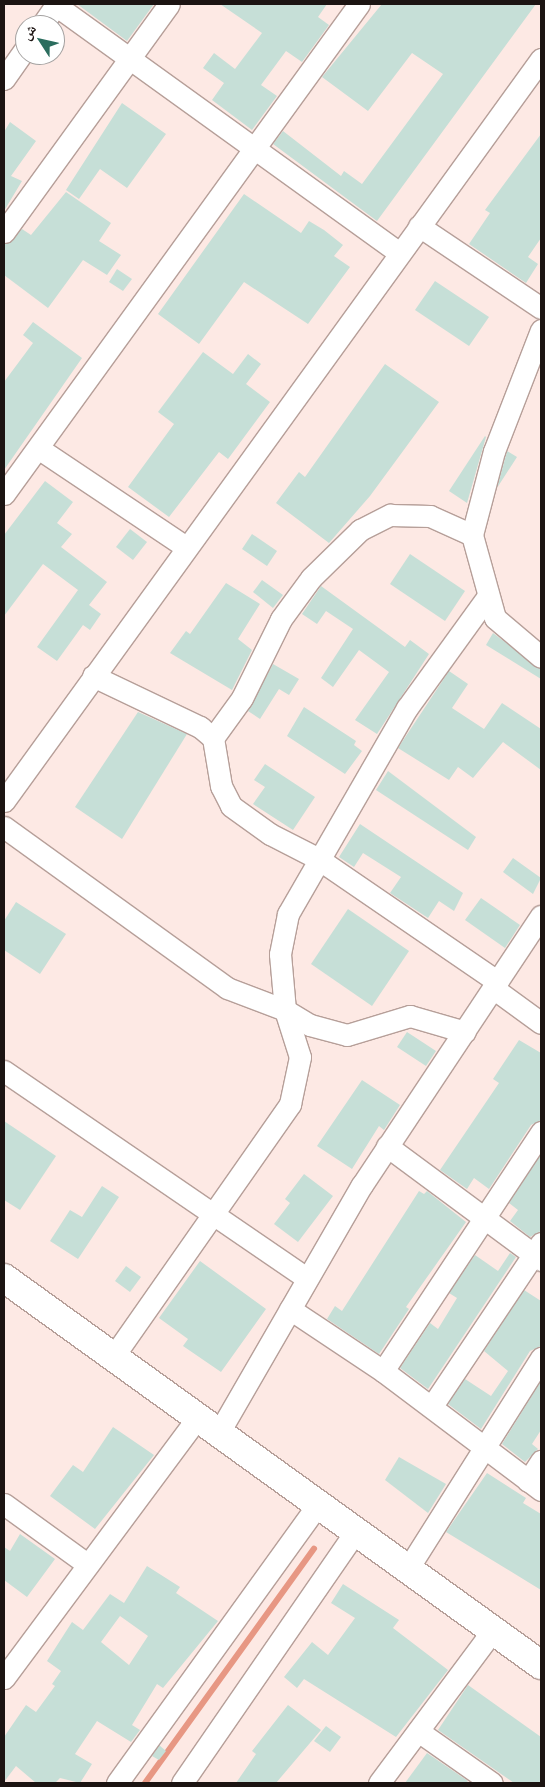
<!DOCTYPE html>
<meta charset="utf-8">
<style>
body{margin:0}
#map{position:relative;width:545px;height:1787px;overflow:hidden;background:#fde9e4;font-family:"Playfair Display","Noto Naskh Arabic",serif}
div>[style]{position:absolute}
[style*='--x']{left:calc(var(--x)*1px);top:calc(var(--y)*1px);width:calc(var(--w)*1px);rotate:calc(var(--a)*1deg)}
.stream>*{height:6px;margin:-3px;padding:0 3px;transform-origin:3px;border-radius:3px;background:#e79783}
.building>*{inset:0;background:#c6dfd7}
.roads{filter:drop-shadow(1px 0 #b69f99) drop-shadow(-1px 0 #b69f99) drop-shadow(0 1px #b69f99) drop-shadow(0 -1px #b69f99)}
.minor>*{height:21px;margin:-10.5px;padding:0 10.5px;transform-origin:10.5px;border-radius:10.5px;background:#fff}
.highway>*{height:28px;margin:-14px;padding:0 14px;transform-origin:14px;border-radius:14px;background:#fff}
span{translate:-50% -50%;white-space:nowrap;text-align:center;line-height:1.15;-webkit-text-stroke:4.5px #fff;paint-order:stroke}
.frame{position:absolute;inset:0;border:5px solid #1c1412;pointer-events:none}
.north{position:absolute;left:15px;top:15px;width:50px;height:50px;box-sizing:border-box;background:#fff;border:1px solid #a4a1a0;border-radius:50%;rotate:305deg;font-size:14px;font-weight:700;line-height:20px;text-align:center;color:#1c1412}
.north::after{content:'';display:block;margin:auto;width:18px;height:22px;background:#2b6d5e;clip-path:polygon(50% 0,100% 100%,50% 72%,0 100%)}
</style>
<div id="map">
<div class="stream">
<div style="--x:145;--y:1783;--w:289;--a:-54.2"></div>
</div>
<div class="building">
<div style="clip-path:polygon(77px 4px,154px 4px,127px 41px)"></div>
<div style="clip-path:polygon(220px 4px,327px 4px,318px 17px,329px 25px,302px 62px,286px 51px,261px 85px,277px 96px,252px 130px,212px 100px,224px 83px,203px 68px,214px 53px,235px 69px,262px 33px)"></div>
<div style="clip-path:polygon(382px 4px,536px 4px,377px 221px,273px 144px,283px 131px,341px 176px,344px 171px,362px 184px,443px 74px,412px 53px,368px 111px,322px 77px)"></div>
<div style="clip-path:polygon(122px 103px,166px 134px,127px 188px,100px 169px,79px 199px,66px 190px)"></div>
<div style="clip-path:polygon(10px 122px,36px 141px,11px 176px,22px 181px,4px 211px,4px 132px)"></div>
<div style="clip-path:polygon(541px 134px,541px 238px,528px 257px,538px 264px,526px 283px,469px 244px,490px 213px,485px 210px)"></div>
<div style="clip-path:polygon(66px 192px,111px 223px,99px 241px,121px 255px,107px 275px,83px 260px,48px 308px,4px 275px,4px 244px,22px 229px,31px 235px)"></div>
<div style="clip-path:polygon(244px 194px,301px 233px,309px 221px,324px 230px,343px 245px,334px 256px,350px 267px,308px 324px,244px 282px,199px 344px,158px 314px)"></div>
<div style="clip-path:polygon(117px 269px,132px 279px,123px 291px,109px 282px)"></div>
<div style="clip-path:polygon(435px 281px,489px 317px,469px 346px,415px 310px)"></div>
<div style="clip-path:polygon(33px 322px,82px 358px,4px 470px,4px 382px,33px 343px,23px 335px)"></div>
<div style="clip-path:polygon(203px 352px,233px 374px,248px 354px,261px 364px,246px 384px,270px 402px,228px 459px,219px 452px,169px 517px,128px 487px,174px 424px,158px 412px)"></div>
<div style="clip-path:polygon(385px 364px,439px 402px,370px 496px,329px 543px,276px 503px,299px 472px,305px 477px)"></div>
<div style="clip-path:polygon(485px 436px,486px 437px,467px 503px,449px 491px)"></div>
<div style="clip-path:polygon(507px 451px,517px 457px,497px 488px,506px 455px)"></div>
<div style="clip-path:polygon(45px 481px,73px 502px,57px 523px,72px 534px,61px 547px,107px 582px,89px 605px,101px 614px,90px 630px,83px 625px,57px 661px,37px 647px,78px 590px,43px 564px,4px 616px,4px 535px)"></div>
<div style="clip-path:polygon(130px 529px,147px 542px,133px 560px,116px 547px)"></div>
<div style="clip-path:polygon(252px 534px,277px 551px,267px 566px,242px 549px)"></div>
<div style="clip-path:polygon(410px 554px,465px 591px,445px 621px,390px 584px)"></div>
<div style="clip-path:polygon(262px 580px,283px 595px,273px 608px,253px 592px)"></div>
<div style="clip-path:polygon(226px 583px,260px 604px,238px 639px,252px 650px,232px 690px,170px 653px,186px 631px,190px 634px)"></div>
<div style="clip-path:polygon(321px 586px,405px 647px,410px 640px,429px 654px,377px 734px,355px 720px,389px 672px,359px 650px,333px 687px,321px 678px,353px 629px,326px 611px,317px 624px,302px 614px)"></div>
<div style="clip-path:polygon(493px 633px,541px 669px,541px 679px,486px 645px)"></div>
<div style="clip-path:polygon(273px 664px,299px 679px,289px 695px,279px 689px,260px 719px,248px 711px)"></div>
<div style="clip-path:polygon(449px 671px,468px 684px,452px 708px,484px 729px,502px 703px,541px 729px,541px 770px,503px 742px,473px 778px,458px 767px,449px 780px,398px 748px)"></div>
<div style="clip-path:polygon(304px 707px,356px 741px,354px 745px,362px 751px,345px 774px,287px 736px)"></div>
<div style="clip-path:polygon(138px 712px,187px 734px,122px 839px,75px 807px)"></div>
<div style="clip-path:polygon(265px 764px,315px 797px,293px 830px,253px 804px,265px 787px,254px 780px)"></div>
<div style="clip-path:polygon(388px 771px,476px 837px,468px 850px,376px 790px)"></div>
<div style="clip-path:polygon(360px 824px,463px 893px,454px 911px,439px 901px,428px 918px,390px 893px,401px 877px,363px 853px,354px 867px,339px 857px)"></div>
<div style="clip-path:polygon(513px 858px,541px 878px,533px 894px,503px 872px)"></div>
<div style="clip-path:polygon(481px 898px,520px 925px,505px 948px,465px 920px)"></div>
<div style="clip-path:polygon(16px 902px,66px 934px,40px 974px,4px 950px,4px 921px)"></div>
<div style="clip-path:polygon(348px 909px,409px 951px,372px 1006px,311px 964px)"></div>
<div style="clip-path:polygon(407px 1032px,436px 1051px,426px 1066px,397px 1047px)"></div>
<div style="clip-path:polygon(519px 1040px,541px 1053px,541px 1120px,531px 1125px,489px 1189px,474px 1178px,467px 1189px,440px 1170px,499px 1083px,493px 1079px)"></div>
<div style="clip-path:polygon(362px 1080px,400px 1105px,384px 1130px,379px 1126px,352px 1169px,317px 1146px)"></div>
<div style="clip-path:polygon(4px 1121px,56px 1156px,20px 1210px,4px 1200px)"></div>
<div style="clip-path:polygon(541px 1154px,541px 1231px,530px 1237px,510px 1221px,518px 1210px,509px 1203px)"></div>
<div style="clip-path:polygon(304px 1174px,333px 1196px,298px 1242px,274px 1224px,290px 1203px,285px 1199px)"></div>
<div style="clip-path:polygon(102px 1186px,119px 1197px,78px 1259px,50px 1241px,70px 1210px,82px 1217px)"></div>
<div style="clip-path:polygon(419px 1191px,424px 1194px,427px 1191px,466px 1222px,406px 1307px,409px 1309px,379px 1354px,327px 1319px,335px 1306px,342px 1311px)"></div>
<div style="clip-path:polygon(510px 1253px,516px 1257px,428px 1389px,400px 1368px,430px 1323px,438px 1329px,457px 1298px,449px 1293px,475px 1255px,498px 1271px)"></div>
<div style="clip-path:polygon(200px 1261px,266px 1309px,221px 1372px,183px 1346px,188px 1339px,159px 1318px)"></div>
<div style="clip-path:polygon(126px 1266px,141px 1277px,130px 1292px,115px 1281px)"></div>
<div style="clip-path:polygon(524px 1290px,541px 1301px,541px 1346px,530px 1351px,481px 1429px,448px 1404px,465px 1379px,491px 1396px,508px 1371px,484px 1351px)"></div>
<div style="clip-path:polygon(541px 1381px,541px 1430px,532px 1444px,538px 1449px,525px 1462px,502px 1444px)"></div>
<div style="clip-path:polygon(113px 1427px,154px 1455px,95px 1529px,50px 1496px,73px 1465px,83px 1472px)"></div>
<div style="clip-path:polygon(399px 1457px,446px 1484px,428px 1513px,385px 1480px)"></div>
<div style="clip-path:polygon(487px 1473px,526px 1498px,523px 1503px,541px 1514px,541px 1590px,446px 1532px)"></div>
<div style="clip-path:polygon(20px 1534px,55px 1559px,27px 1597px,4px 1580px,4px 1547px,10px 1551px)"></div>
<div style="clip-path:polygon(evenodd,147px 1566px,180px 1587px,176px 1593px,218px 1621px,163px 1688px,157px 1684px,132px 1725px,140px 1730px,131px 1742px,97px 1721px,75px 1754px,92px 1764px,80px 1783px,60px 1778px,55px 1783px,36px 1783px,16px 1766px,4px 1782px,4px 1737px,26px 1705px,36px 1712px,55px 1686px,52px 1684px,61px 1671px,47px 1661px,72px 1622px,83px 1630px,110px 1594px,124px 1603px,147px 1566px,120px 1616px,148px 1636px,129px 1665px,101px 1642px,120px 1616px)"></div>
<div style="clip-path:polygon(343px 1584px,399px 1620px,393px 1628px,448px 1670px,396px 1737px,304px 1679px,297px 1688px,284px 1677px,312px 1642px,328px 1655px,355px 1618px,331px 1603px)"></div>
<div style="clip-path:polygon(468px 1685px,541px 1737px,541px 1783px,514px 1783px,438px 1730px)"></div>
<div style="clip-path:polygon(288px 1705px,321px 1730px,276px 1783px,236px 1783px,256px 1754px,252px 1751px)"></div>
<div style="clip-path:polygon(326px 1726px,341px 1737px,330px 1752px,314px 1741px)"></div>
<div style="clip-path:polygon(159px 1745px,166px 1751px,159px 1760px,152px 1756px)"></div>
<div style="clip-path:polygon(427px 1753px,468px 1781px,466px 1783px,405px 1783px)"></div>
</div>
<div class="roads">
<div class="minor">
<div style="--x:54;--y:4;--w:425;--a:35.8"></div>
<div style="--x:42;--y:25;--w:24;--a:-55"></div>
<div style="--x:4;--y:79;--w:37;--a:-55"></div>
<div style="--x:419;--y:226;--w:147;--a:33.9"></div>
<div style="--x:4;--y:232;--w:281;--a:-54.1"></div>
<div style="--x:541;--y:330;--w:130;--a:111.2"></div>
<div style="--x:494;--y:451;--w:87;--a:104.7"></div>
<div style="--x:472;--y:535;--w:86;--a:74.5"></div>
<div style="--x:495;--y:618;--w:60;--a:40.3"></div>
<div style="--x:38;--y:448;--w:178;--a:33.8"></div>
<div style="--x:4;--y:494;--w:605;--a:-54.08"></div>
<div style="--x:93;--y:676;--w:119;--a:25.5"></div>
<div style="--x:200;--y:727;--w:17;--a:40"></div>
<div style="--x:213;--y:738;--w:49;--a:80.5"></div>
<div style="--x:221;--y:786;--w:22;--a:63"></div>
<div style="--x:231;--y:806;--w:48;--a:35.7"></div>
<div style="--x:270;--y:834;--w:53;--a:27.1"></div>
<div style="--x:317;--y:858;--w:219;--a:34.4"></div>
<div style="--x:213;--y:738;--w:49;--a:-54.1"></div>
<div style="--x:242;--y:698;--w:88;--a:-63.7"></div>
<div style="--x:281;--y:619;--w:51;--a:-53.8"></div>
<div style="--x:311;--y:578;--w:69;--a:-44.4"></div>
<div style="--x:360;--y:530;--w:34;--a:-27"></div>
<div style="--x:390;--y:515;--w:40;--a:1.4"></div>
<div style="--x:430;--y:516;--w:46;--a:24.3"></div>
<div style="--x:4;--y:801;--w:916;--a:-54.11"></div>
<div style="--x:4;--y:827;--w:275;--a:35.8"></div>
<div style="--x:227;--y:988;--w:62;--a:20.8"></div>
<div style="--x:285;--y:1010;--w:29;--a:31"></div>
<div style="--x:310;--y:1025;--w:38;--a:15"></div>
<div style="--x:347;--y:1035;--w:66;--a:-16.8"></div>
<div style="--x:410;--y:1016;--w:57;--a:16.2"></div>
<div style="--x:493;--y:988;--w:59;--a:36.1"></div>
<div style="--x:4;--y:1071;--w:366;--a:34.4"></div>
<div style="--x:387;--y:1146;--w:192;--a:36.5"></div>
<div style="--x:290;--y:1309;--w:112;--a:33.7"></div>
<div style="--x:383;--y:1371;--w:198;--a:37"></div>
<div style="--x:113;--y:1357;--w:309;--a:-55"></div>
<div style="--x:290;--y:1104;--w:48;--a:-78"></div>
<div style="--x:300;--y:1057;--w:49;--a:-107.7"></div>
<div style="--x:285;--y:1010;--w:56;--a:-95.1"></div>
<div style="--x:280;--y:954;--w:41;--a:-78.7"></div>
<div style="--x:288;--y:914;--w:238;--a:-60"></div>
<div style="--x:407;--y:708;--w:138;--a:-54.1"></div>
<div style="--x:383;--y:1371;--w:287;--a:-56.5"></div>
<div style="--x:432;--y:1406;--w:196;--a:-56.2"></div>
<div style="--x:218;--y:1434;--w:288;--a:-60"></div>
<div style="--x:362;--y:1185;--w:323;--a:-56.4"></div>
<div style="--x:528;--y:1481;--w:24;--a:-57"></div>
<div style="--x:4;--y:1504;--w:102;--a:35.9"></div>
<div style="--x:407;--y:1570;--w:251;--a:-57.7"></div>
<div style="--x:4;--y:1678;--w:324;--a:-53.4"></div>
<div style="--x:418;--y:1731;--w:90;--a:35.1"></div>
<div style="--x:117;--y:1783;--w:344;--a:-54.2"></div>
<div style="--x:182;--y:1783;--w:305;--a:-55.4"></div>
<div style="--x:379;--y:1783;--w:191;--a:-53.3"></div>
</div>
<div class="highway">
<div style="--x:4;--y:1278;--w:662;--a:35.78"></div>
</div>
</div>
<div class="frame"></div>
<div class="north">ش</div>
</div>
